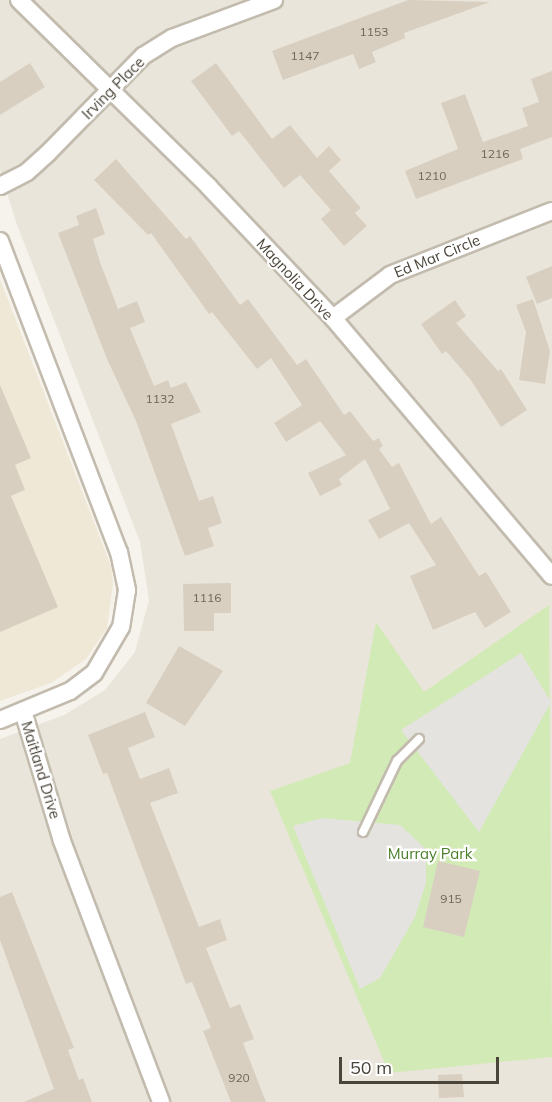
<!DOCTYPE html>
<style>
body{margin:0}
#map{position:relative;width:552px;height:1102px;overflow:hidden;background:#f6f3ec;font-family:Mulish,sans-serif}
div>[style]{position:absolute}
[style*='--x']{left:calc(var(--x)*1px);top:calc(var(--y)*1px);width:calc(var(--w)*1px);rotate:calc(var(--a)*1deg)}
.residential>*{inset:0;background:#eae5da}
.education>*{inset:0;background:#efe8d6}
.green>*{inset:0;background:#d2eab5}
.parking>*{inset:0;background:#e5e3e0}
.building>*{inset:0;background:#d8cfc1}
.roads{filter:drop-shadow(2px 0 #c2bbae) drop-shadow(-2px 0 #c2bbae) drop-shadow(0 2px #c2bbae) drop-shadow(0 -2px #c2bbae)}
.service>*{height:8px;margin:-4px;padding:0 4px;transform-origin:4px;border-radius:4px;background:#fff}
.minor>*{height:16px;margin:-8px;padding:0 8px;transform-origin:8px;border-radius:8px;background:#fff}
span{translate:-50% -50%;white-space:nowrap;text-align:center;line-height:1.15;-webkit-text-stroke:4.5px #fff;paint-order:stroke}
.number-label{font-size:12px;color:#6e675b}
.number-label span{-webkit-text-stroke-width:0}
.street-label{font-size:15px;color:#4b4439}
.park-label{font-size:15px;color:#4a7f2a}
.scale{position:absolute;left:339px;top:1057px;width:160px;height:27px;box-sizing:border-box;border:3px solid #4b4439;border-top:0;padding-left:8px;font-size:18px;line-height:21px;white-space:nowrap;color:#4b4439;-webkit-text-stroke:4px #fff;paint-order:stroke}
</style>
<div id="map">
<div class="residential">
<div style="clip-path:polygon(0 0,552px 0,552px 1102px,0 1102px,0 739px,64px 715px,105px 690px,135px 652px,149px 600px,140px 542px,16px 222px,0 170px)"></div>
</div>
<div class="education">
<div style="clip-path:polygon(0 279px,111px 566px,113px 583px,107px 628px,86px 659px,51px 683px,0 701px)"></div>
</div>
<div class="green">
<div style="clip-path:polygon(549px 605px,552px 1057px,389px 1073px,270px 791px,350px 763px,376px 622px,424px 692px)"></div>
</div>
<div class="parking">
<div style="clip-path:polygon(521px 653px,551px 702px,479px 832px,401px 730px)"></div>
<div style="clip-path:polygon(322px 818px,400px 825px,426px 849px,426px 883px,415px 917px,380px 978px,360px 989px,293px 826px)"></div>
</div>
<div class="building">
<div style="clip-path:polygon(408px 0,490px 2px,404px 33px,405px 38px,372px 52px,376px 62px,359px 69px,353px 54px,283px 80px,272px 51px)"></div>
<div style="clip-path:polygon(30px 63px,45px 87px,0 115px,0 82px)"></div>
<div style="clip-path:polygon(216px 63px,272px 139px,290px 125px,317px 158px,329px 146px,341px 160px,329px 171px,361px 208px,355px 213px,367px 226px,344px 246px,321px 219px,331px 210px,300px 175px,284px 188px,239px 131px,232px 136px,191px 81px)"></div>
<div style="clip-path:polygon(552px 71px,552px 137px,520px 149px,523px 159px,416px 199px,405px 171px,458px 149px,441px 103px,465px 94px,483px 142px,528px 126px,522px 108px,539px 102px,531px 79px)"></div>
<div style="clip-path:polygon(116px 159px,186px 239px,190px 236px,240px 305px,248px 299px,297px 365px,306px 359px,344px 415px,350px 411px,373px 441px,379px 438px,383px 446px,379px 449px,392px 467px,399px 463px,431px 524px,441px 517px,479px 576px,486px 572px,511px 612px,485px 628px,475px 612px,433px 630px,410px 576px,436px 565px,409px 523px,379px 539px,368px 520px,390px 509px,365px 459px,339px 479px,342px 485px,320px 496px,308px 473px,346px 455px,320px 421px,286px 442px,274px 423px,302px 405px,271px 358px,257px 369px,212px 312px,209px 314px,151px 233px,148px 235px,94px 180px)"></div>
<div style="clip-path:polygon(96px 208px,105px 234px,93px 239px,100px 262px,118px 309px,137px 301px,145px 322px,130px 328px,154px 386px,168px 380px,171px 388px,186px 382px,201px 412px,171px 424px,199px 501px,213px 496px,222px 523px,208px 528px,214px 546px,185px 556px,136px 421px,107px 359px,58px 233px,79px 225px,76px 216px)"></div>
<div style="clip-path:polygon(552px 266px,552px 298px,537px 304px,526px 277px)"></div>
<div style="clip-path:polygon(533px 299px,550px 351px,545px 384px,519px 380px,526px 332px,516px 305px)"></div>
<div style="clip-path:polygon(455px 300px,466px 316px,456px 323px,498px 371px,501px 369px,527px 410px,501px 427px,470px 379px,446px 351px,442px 354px,421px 324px)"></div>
<div style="clip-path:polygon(0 385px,31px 458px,15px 465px,25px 490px,11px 496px,58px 607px,0 632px)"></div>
<div style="clip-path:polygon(231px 583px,231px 613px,214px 613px,214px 631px,184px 631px,183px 584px)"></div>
<div style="clip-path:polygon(179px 646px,223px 671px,185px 726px,146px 703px)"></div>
<div style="clip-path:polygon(145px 712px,155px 737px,128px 748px,140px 779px,169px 768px,178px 793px,150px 803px,199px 927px,220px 919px,227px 940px,206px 948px,230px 1008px,240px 1004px,254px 1039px,243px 1043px,266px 1102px,231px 1102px,203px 1031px,211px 1028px,192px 982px,186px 984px,107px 773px,103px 774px,88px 735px)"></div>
<div style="clip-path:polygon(438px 861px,480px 871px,464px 937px,423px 927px)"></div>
<div style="clip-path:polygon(12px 892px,74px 1048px,68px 1050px,79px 1080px,83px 1078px,92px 1102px,24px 1102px,54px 1089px,0 940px,0 897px)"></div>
<div style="clip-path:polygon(462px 1074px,464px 1097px,439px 1098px,438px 1075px)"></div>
</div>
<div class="roads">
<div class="service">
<div style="--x:363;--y:832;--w:79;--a:-64.4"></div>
<div style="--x:397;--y:761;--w:31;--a:-45"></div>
</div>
<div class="minor">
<div style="--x:19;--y:0;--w:267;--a:44.5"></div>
<div style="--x:209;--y:187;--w:180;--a:46.6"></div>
<div style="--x:333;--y:318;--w:338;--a:49.7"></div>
<div style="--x:0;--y:186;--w:30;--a:-27"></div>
<div style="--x:27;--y:172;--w:28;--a:-42"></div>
<div style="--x:48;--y:153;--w:136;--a:-45.6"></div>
<div style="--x:143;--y:56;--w:34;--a:-32"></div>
<div style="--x:172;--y:38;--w:109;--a:-20.4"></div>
<div style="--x:0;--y:241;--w:333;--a:69.1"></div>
<div style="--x:119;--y:552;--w:39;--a:78"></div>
<div style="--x:127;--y:590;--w:37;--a:99"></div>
<div style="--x:121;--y:627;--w:53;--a:120.4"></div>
<div style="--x:94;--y:673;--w:30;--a:143"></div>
<div style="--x:70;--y:691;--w:76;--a:157.5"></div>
<div style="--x:333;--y:318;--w:71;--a:-37"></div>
<div style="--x:390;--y:275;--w:174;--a:-21.6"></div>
<div style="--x:23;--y:711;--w:136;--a:73.3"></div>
<div style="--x:62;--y:841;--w:279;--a:69.2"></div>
</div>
</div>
<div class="number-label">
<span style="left:374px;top:32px">1153</span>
<span style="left:305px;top:56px">1147</span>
<span style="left:495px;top:154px">1216</span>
<span style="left:432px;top:176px">1210</span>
<span style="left:160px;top:399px">1132</span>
<span style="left:207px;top:598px">1116</span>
<span style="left:451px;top:899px">915</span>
<span style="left:239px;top:1078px">920</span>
</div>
<div class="street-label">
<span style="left:113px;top:88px;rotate:-45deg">Irving Place</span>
<span style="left:437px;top:256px;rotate:-22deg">Ed Mar Circle</span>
<span style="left:295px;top:279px;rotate:47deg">Magnolia Drive</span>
<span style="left:41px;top:770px;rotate:73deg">Maitland Drive</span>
</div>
<div class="park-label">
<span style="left:430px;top:854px">Murray Park</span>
</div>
<div class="scale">50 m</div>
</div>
